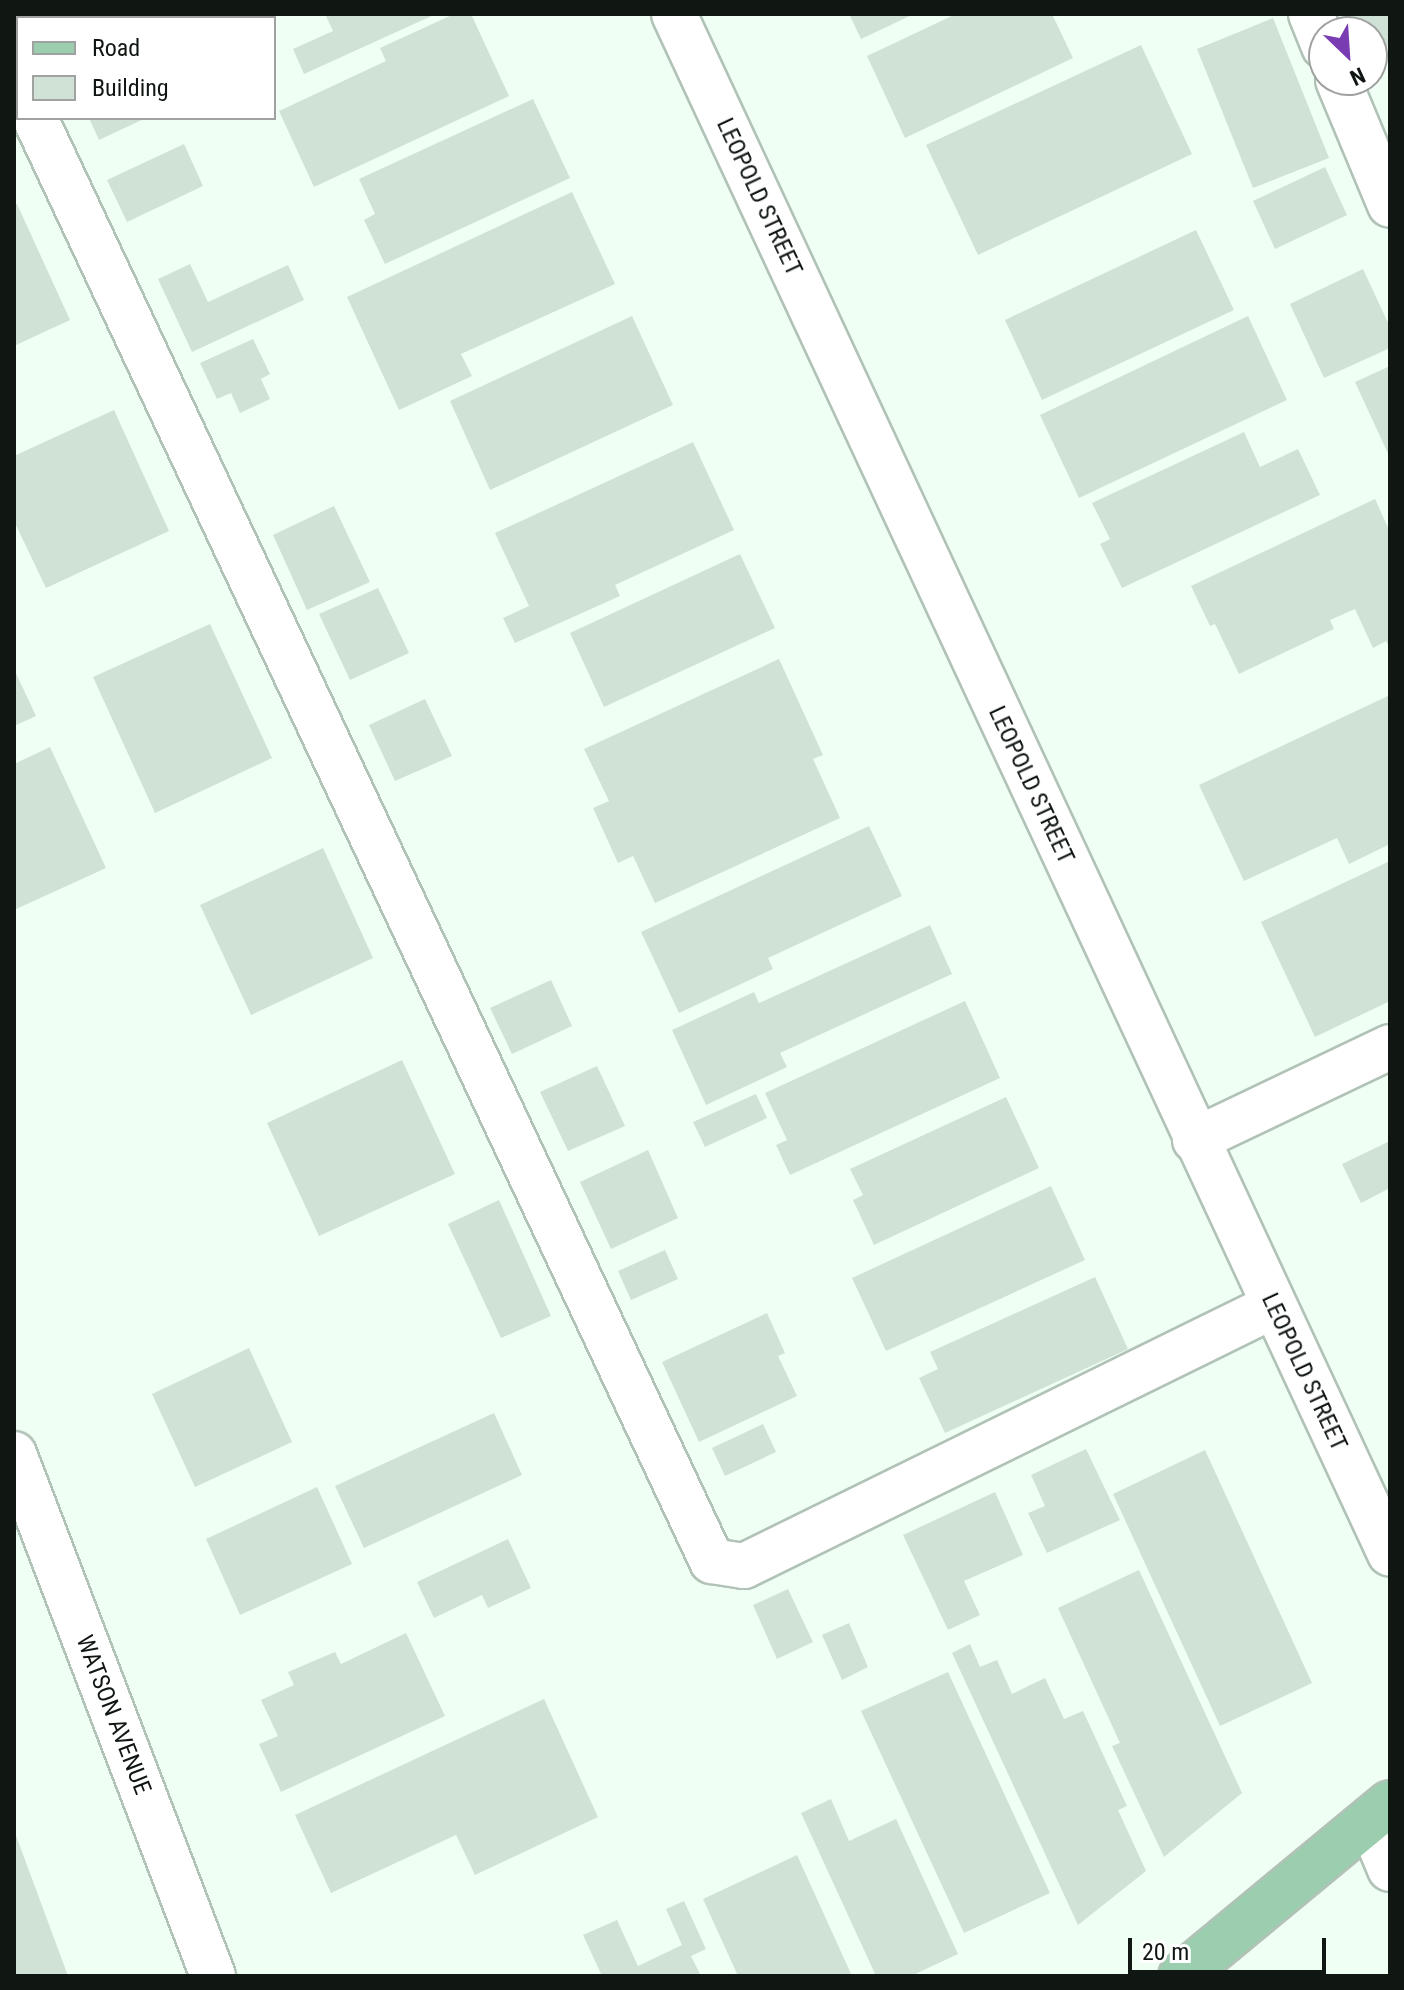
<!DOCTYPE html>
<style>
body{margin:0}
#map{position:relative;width:1404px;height:1990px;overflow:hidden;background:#f0fff4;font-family:"Roboto Condensed",sans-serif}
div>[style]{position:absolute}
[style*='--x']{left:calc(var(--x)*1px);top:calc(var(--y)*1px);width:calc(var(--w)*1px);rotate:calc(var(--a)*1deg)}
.building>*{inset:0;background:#d0e1d5}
.roads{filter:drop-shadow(2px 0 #b1c2b6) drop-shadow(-2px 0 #b1c2b6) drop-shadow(0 2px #b1c2b6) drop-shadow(0 -2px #b1c2b6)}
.minor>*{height:44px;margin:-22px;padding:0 22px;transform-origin:22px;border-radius:22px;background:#fff}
.major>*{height:44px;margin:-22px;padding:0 22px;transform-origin:22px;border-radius:22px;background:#9aceaf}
span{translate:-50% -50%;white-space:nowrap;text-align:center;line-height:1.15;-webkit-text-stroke:6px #fff;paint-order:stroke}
.street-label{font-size:24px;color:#101611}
.frame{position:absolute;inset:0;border:16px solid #101611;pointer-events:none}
.legend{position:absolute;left:16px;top:16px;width:260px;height:104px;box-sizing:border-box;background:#fff;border:2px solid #9fa2a0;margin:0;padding:10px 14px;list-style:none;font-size:24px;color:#101611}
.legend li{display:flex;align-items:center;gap:16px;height:40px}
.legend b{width:40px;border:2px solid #9fa2a0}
.north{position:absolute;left:1308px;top:16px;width:80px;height:80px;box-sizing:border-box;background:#fff;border:2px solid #9fa2a0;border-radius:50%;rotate:155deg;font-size:22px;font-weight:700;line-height:32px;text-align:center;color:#101611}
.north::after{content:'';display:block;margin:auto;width:28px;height:36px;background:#7a3cb2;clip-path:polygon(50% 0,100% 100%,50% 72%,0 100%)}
.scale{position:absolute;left:1128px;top:1938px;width:198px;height:36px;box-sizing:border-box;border:4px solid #101611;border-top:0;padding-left:10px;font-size:24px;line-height:28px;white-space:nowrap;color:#101611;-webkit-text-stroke:6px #fff;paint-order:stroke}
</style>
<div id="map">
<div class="building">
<div style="clip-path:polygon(41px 14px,122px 14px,124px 18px,43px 18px)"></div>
<div style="clip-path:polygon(325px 14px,436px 14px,304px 74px,293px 49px,333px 31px)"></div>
<div style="clip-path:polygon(454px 14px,471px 14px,509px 96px,314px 187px,279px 111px,386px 61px,380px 48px)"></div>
<div style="clip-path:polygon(849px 14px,914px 14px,861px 39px)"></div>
<div style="clip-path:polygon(956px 14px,1052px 14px,1073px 58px,905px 138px,867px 56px)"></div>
<div style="clip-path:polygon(1344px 14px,1390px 14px,1390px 45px,1372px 52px,1372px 32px,1350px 32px)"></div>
<div style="clip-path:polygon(1273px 18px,1329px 158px,1253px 188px,1197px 49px)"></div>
<div style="clip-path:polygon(1141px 45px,1192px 154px,978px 255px,926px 145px)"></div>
<div style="clip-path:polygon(533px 99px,570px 178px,385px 264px,364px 220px,375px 214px,359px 179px)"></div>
<div style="clip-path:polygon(89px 118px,146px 118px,99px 140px)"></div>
<div style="clip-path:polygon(184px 144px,203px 186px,127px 222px,107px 180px)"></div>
<div style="clip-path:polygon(1325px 167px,1347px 215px,1275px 249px,1253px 201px)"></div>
<div style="clip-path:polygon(572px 192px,615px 284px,461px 354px,472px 376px,399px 410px,347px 297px)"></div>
<div style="clip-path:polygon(17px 204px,70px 320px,14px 346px,14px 205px)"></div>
<div style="clip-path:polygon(1196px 230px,1234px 310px,1042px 400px,1005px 320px)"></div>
<div style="clip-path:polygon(190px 264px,208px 302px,288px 265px,304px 300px,192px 352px,158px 279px)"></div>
<div style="clip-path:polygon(1363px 269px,1390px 327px,1390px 348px,1324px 378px,1290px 304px)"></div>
<div style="clip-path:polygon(632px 316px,673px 405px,490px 490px,450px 401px)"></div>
<div style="clip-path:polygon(1248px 316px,1287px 400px,1079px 498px,1040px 415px)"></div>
<div style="clip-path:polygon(253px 339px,270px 374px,261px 379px,270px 399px,240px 413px,231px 393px,217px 399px,200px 363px)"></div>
<div style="clip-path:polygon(1390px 366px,1390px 458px,1355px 382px)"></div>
<div style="clip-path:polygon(114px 410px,169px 531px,46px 588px,14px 521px,14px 456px)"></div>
<div style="clip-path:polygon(1244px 432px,1260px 467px,1298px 449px,1320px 495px,1122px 588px,1100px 544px,1110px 539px,1092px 503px)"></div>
<div style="clip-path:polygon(693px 442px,734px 530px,615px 585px,620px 596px,515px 643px,503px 618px,529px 606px,495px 533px)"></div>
<div style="clip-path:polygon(1375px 499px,1390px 532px,1390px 649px,1386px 641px,1373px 648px,1355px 609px,1330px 620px,1334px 629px,1239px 674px,1215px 624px,1210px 626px,1191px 586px)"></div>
<div style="clip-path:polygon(334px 506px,370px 582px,307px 610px,273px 535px)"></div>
<div style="clip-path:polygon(740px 554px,775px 628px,604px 707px,570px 633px)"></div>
<div style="clip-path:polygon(378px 588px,409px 653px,350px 680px,319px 614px)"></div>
<div style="clip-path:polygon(210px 624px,272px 758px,155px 813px,93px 677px)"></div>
<div style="clip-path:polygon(779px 659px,823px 755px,813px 759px,840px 818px,655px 903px,633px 856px,618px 863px,593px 808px,609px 801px,584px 749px)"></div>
<div style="clip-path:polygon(14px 669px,36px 716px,14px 726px)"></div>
<div style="clip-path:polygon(1390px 695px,1390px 844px,1349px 864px,1337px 838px,1244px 881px,1199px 785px)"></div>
<div style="clip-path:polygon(425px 699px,452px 756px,395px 781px,369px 725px)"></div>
<div style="clip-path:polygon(50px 747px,106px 868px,14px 910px,14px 764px)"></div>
<div style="clip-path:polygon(869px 826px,902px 896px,768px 958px,773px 969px,679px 1013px,641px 932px)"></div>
<div style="clip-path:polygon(323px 848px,373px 958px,251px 1015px,200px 905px)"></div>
<div style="clip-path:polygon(1390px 861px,1390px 1001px,1315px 1037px,1261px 922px)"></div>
<div style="clip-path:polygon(930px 925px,952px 974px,780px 1053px,787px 1067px,706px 1105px,672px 1030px,754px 992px,759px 1003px)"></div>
<div style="clip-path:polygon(551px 980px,572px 1026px,512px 1054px,490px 1008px)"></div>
<div style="clip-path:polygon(965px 1001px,1000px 1078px,790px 1175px,776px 1145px,787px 1140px,765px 1093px)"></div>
<div style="clip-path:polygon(402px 1060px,455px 1174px,319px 1236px,267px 1123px)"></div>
<div style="clip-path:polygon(597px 1066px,625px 1126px,568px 1151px,540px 1092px)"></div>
<div style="clip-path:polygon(756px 1094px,767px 1118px,705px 1147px,693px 1122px)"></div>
<div style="clip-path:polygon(1006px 1097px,1039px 1168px,874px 1245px,853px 1200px,863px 1195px,850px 1169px)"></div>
<div style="clip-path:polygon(1390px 1141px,1390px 1188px,1361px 1203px,1342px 1164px)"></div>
<div style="clip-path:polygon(648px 1150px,678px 1218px,611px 1249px,580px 1182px)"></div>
<div style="clip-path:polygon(1051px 1186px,1085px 1260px,886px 1351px,852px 1278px)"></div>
<div style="clip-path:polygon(499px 1200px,551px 1316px,501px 1338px,448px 1224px)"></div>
<div style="clip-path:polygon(665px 1250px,678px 1279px,631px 1300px,618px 1271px)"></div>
<div style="clip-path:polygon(1095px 1277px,1128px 1349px,945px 1433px,919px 1378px,938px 1369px,930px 1352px)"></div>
<div style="clip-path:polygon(767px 1313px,785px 1353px,778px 1356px,797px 1396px,699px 1442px,662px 1362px)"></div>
<div style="clip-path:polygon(249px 1348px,292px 1442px,195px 1487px,152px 1394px)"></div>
<div style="clip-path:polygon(494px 1413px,522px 1475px,364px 1548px,335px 1486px)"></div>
<div style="clip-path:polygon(763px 1424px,776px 1452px,725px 1476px,712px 1448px)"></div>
<div style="clip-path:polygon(1086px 1449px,1120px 1520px,1047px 1553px,1028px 1513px,1045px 1506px,1031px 1475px)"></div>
<div style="clip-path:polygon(1205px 1450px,1312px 1683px,1220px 1726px,1113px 1494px)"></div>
<div style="clip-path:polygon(317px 1487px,352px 1564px,240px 1615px,206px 1539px)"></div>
<div style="clip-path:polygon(995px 1492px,1023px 1555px,964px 1581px,980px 1615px,948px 1630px,903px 1535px)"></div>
<div style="clip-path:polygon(508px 1539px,531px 1588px,488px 1608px,482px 1595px,434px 1618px,417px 1582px)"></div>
<div style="clip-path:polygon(1139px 1570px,1242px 1793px,1164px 1857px,1112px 1746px,1120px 1743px,1058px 1608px)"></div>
<div style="clip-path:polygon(788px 1589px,813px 1642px,777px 1659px,753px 1605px)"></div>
<div style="clip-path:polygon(849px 1623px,868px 1667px,842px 1680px,822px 1635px)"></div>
<div style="clip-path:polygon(406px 1633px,445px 1716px,281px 1792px,259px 1744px,278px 1736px,261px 1700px,294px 1685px,288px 1672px,335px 1652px,341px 1664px)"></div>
<div style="clip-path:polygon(970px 1644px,980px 1667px,997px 1660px,1012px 1694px,1045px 1678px,1064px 1719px,1083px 1711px,1127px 1806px,1118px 1810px,1146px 1871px,1078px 1925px,952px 1653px)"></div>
<div style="clip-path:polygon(948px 1672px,1050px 1893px,964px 1933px,861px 1711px)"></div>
<div style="clip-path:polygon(544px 1699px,598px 1817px,475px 1875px,456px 1835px,331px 1893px,295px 1815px)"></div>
<div style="clip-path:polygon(831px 1799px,849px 1841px,896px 1819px,958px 1954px,911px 1976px,876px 1976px,801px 1813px)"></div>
<div style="clip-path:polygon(14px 1830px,68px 1976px,14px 1976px)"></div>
<div style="clip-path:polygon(797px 1855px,852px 1976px,738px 1976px,703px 1899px)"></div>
<div style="clip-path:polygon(684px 1901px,706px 1949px,691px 1956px,701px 1976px,602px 1976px,583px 1935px,617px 1920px,638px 1966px,682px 1945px,666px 1909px)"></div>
</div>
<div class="roads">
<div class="minor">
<div style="--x:674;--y:14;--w:1698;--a:65.06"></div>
<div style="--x:1311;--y:14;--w:35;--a:68"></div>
<div style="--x:14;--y:74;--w:9;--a:63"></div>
<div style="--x:1338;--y:80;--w:135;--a:67.4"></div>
<div style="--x:35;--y:118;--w:1594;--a:64.87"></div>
<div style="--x:712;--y:1561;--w:32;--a:9"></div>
<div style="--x:744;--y:1566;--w:589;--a:-26.17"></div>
<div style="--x:1195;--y:1140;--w:216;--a:-25.5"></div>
<div style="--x:14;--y:1454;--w:559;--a:69.13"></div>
<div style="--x:1370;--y:1821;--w:52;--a:67.4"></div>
</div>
<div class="major">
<div style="--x:1181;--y:1976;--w:271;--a:-39.6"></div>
</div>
</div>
<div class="street-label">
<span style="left:759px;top:197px;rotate:65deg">LEOPOLD STREET</span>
<span style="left:1031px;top:785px;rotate:65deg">LEOPOLD STREET</span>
<span style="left:1304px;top:1372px;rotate:65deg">LEOPOLD STREET</span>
<span style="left:113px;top:1715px;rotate:69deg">WATSON AVENUE</span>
</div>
<div class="frame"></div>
<ul class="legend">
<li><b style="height:10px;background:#9aceaf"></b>Road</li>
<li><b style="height:22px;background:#d0e1d5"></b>Building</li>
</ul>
<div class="north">N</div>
<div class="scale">20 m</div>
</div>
